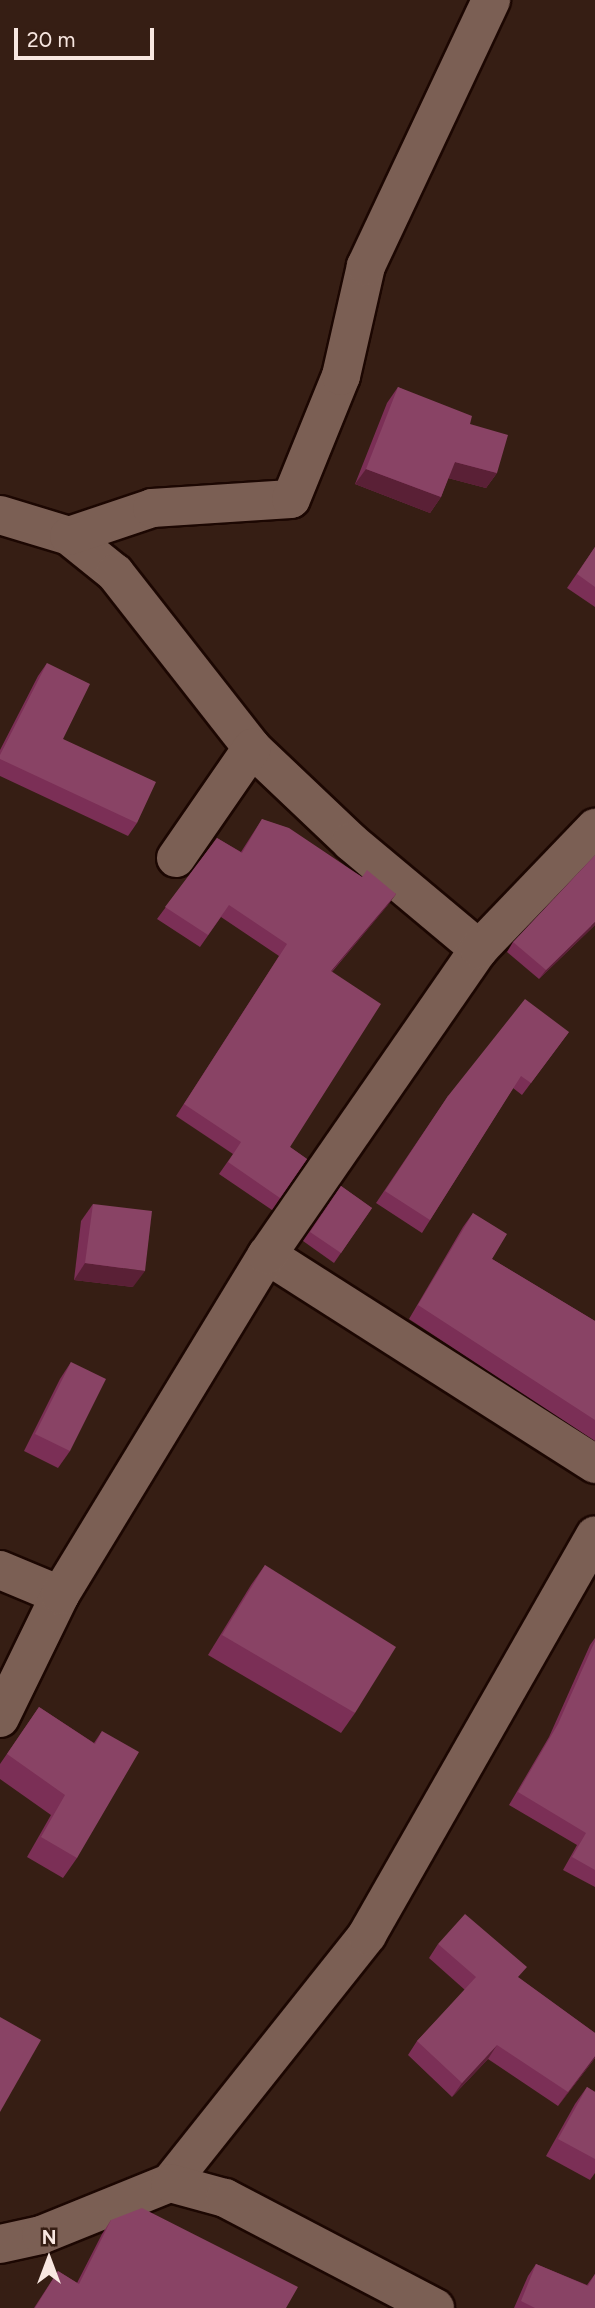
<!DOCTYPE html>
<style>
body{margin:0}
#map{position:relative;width:595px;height:2308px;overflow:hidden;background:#361e14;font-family:Figtree,sans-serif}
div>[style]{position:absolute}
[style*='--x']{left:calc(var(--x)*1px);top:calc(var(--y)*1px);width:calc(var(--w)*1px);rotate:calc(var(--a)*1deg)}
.roads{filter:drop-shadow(2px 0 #1c0702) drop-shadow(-2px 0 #1c0702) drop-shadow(0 2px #1c0702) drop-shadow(0 -2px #1c0702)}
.minor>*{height:38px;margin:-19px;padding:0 19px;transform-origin:19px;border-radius:19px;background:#7b5f54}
.wall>*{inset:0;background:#7b2f56}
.shaded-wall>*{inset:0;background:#5a2036}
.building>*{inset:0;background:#894365}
span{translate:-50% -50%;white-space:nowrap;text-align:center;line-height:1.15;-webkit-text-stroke:5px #361e14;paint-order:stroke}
.north{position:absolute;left:14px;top:2224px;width:70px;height:70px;-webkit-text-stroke:5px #361e14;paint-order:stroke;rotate:0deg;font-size:19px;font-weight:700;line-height:28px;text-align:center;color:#f8e7e1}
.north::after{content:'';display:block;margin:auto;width:24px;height:32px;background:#f8e7e1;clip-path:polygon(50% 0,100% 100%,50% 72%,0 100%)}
.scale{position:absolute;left:14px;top:28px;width:140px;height:32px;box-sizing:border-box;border:4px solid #f8e7e1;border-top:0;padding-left:9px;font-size:21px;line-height:24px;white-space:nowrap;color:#f8e7e1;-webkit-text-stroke:5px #361e14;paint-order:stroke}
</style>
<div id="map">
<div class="roads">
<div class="minor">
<div style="--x:0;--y:515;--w:72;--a:16.9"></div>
<div style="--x:69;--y:536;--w:59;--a:38.8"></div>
<div style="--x:115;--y:573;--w:222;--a:51.9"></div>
<div style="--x:252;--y:748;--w:137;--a:43.5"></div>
<div style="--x:351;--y:842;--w:167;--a:39.9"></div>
<div style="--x:69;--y:536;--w:88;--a:-18.6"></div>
<div style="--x:152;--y:508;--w:139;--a:-3.7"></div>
<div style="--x:291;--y:499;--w:133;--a:-67.9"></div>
<div style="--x:341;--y:376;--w:113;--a:-77.2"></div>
<div style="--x:366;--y:266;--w:294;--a:-64.8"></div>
<div style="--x:176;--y:858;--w:134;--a:-55.4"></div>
<div style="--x:267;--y:1255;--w:389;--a:32.5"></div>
<div style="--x:0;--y:1570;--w:65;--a:22.6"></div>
<div style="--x:0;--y:1718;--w:137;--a:-64"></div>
<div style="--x:60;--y:1595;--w:398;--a:-58.7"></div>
<div style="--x:267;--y:1255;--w:372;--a:-55.3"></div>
<div style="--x:479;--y:949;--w:168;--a:-46.2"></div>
<div style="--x:170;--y:2183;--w:317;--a:-51.5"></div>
<div style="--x:367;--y:1935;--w:460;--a:-60.3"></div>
<div style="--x:0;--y:2244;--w:42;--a:-12.4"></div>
<div style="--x:41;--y:2235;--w:139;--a:-22"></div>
<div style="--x:170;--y:2183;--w:57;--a:15.3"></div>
<div style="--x:225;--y:2198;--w:237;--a:27.6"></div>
</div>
</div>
<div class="wall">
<div style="clip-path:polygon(398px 387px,470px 424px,497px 473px,486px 488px,448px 478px,441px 497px,430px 513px,355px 484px,387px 403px)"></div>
<div style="clip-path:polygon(595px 547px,595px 607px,567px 588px)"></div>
<div style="clip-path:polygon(47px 663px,63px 739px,137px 823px,128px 836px,0 776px,0 750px,38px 676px)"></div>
<div style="clip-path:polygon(262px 819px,362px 877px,396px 894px,387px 906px,332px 972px,290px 1147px,307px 1159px,272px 1210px,219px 1174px,233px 1154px,176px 1116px,279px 956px,221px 917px,200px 947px,157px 919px,217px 838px,241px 852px)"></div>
<div style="clip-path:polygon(595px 925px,539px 979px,507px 952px,513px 942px)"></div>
<div style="clip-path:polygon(569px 1032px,522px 1095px,513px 1088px,422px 1233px,376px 1203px,448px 1096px)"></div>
<div style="clip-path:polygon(341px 1186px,372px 1208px,334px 1263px,303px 1241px)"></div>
<div style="clip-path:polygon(93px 1204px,133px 1287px,74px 1280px,81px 1221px)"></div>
<div style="clip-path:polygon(473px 1213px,492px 1259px,595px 1321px,595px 1441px,409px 1319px,463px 1227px)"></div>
<div style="clip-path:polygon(71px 1362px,70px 1451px,58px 1468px,24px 1451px,60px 1379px)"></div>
<div style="clip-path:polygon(265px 1565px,355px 1713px,341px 1733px,208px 1655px,251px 1585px)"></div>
<div style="clip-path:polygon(595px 1638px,595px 1887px,563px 1870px,577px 1845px,509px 1805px,549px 1737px,590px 1645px)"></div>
<div style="clip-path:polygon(39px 1707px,94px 1743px,102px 1731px,77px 1858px,63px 1878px,27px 1857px,51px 1815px,0 1779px,0 1764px)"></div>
<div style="clip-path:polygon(438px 1944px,519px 1978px,595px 2033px,595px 2058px,558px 2106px,488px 2059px,452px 2097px,408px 2055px,417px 2041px,465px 1990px,429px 1958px)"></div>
<div style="clip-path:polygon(587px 2087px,595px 2092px,595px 2173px,590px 2180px,546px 2156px,575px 2104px)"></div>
<div style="clip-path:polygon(111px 2220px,286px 2308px,34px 2308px,58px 2271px,77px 2283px,102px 2234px)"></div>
<div style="clip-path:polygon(536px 2264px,587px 2285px,595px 2274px,595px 2308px,514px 2308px,528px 2276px)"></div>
</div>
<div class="shaded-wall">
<div style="clip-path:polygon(455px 462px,497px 473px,486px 488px,444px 477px)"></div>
<div style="clip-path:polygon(366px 469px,441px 497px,430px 513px,355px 484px)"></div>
<div style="clip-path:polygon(396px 894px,387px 906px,322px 983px,331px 971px)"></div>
<div style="clip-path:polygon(595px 922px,595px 925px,539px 979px,546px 970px)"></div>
<div style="clip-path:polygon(85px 1263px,145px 1271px,133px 1287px,74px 1280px)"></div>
<div style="clip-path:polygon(497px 2045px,488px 2059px,452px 2097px,462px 2083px)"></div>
<div style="clip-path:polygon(595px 2056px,595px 2058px,558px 2106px,568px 2092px)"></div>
</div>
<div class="building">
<div style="clip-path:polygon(398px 387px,472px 416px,470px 424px,508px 435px,497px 473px,455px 462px,441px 497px,366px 469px)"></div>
<div style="clip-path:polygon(595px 547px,595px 587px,577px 574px)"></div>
<div style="clip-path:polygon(47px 663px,90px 684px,63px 739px,156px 782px,137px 823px,0 759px,0 755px)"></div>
<div style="clip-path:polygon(262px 819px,289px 828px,362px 877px,367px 870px,396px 894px,331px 971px,381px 1004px,290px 1147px,307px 1159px,280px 1198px,228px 1162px,241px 1142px,184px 1104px,287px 944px,229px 905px,208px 935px,165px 907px,217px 838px,242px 853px)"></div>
<div style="clip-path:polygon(595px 855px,595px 922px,546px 970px,513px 942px)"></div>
<div style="clip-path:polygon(525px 999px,569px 1032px,531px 1083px,521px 1076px,430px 1220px,385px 1191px,448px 1096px)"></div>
<div style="clip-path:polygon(341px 1186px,372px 1208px,341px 1253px,310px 1232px)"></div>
<div style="clip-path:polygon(93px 1204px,152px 1211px,145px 1271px,85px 1263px)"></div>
<div style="clip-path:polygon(473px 1213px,507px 1234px,492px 1259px,595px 1321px,595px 1420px,418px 1305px)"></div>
<div style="clip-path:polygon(71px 1362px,106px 1379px,70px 1451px,35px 1434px)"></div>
<div style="clip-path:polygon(265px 1565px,396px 1647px,355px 1713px,222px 1635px)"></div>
<div style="clip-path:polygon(595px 1641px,595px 1870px,572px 1857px,586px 1833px,518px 1792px,558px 1724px)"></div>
<div style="clip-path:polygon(39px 1707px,95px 1744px,102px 1731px,139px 1752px,77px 1858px,41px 1837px,65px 1795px,7px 1754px)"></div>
<div style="clip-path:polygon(465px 1914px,527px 1967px,518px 1977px,595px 2033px,595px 2056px,568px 2092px,497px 2045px,462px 2083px,417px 2041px,476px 1977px,438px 1944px)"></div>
<div style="clip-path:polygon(0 2017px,41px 2040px,0 2112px)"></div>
<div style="clip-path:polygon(587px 2087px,595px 2092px,595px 2159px,558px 2139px)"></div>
<div style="clip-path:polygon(142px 2208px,298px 2287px,286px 2308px,35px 2308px,58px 2271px,79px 2284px,111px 2220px)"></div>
<div style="clip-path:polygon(536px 2264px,588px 2286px,595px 2274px,595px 2308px,535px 2308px,521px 2301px)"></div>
</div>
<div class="north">N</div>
<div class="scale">20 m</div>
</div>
